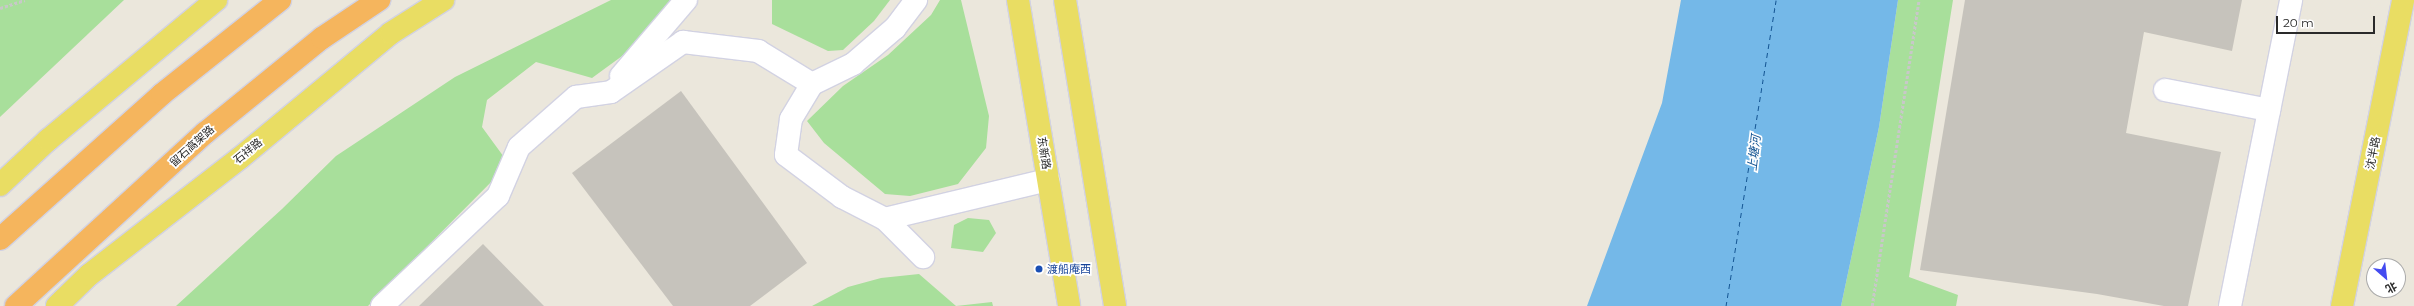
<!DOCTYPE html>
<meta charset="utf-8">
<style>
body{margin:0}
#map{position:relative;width:2414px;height:306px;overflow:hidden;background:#ebe7dc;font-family:Montserrat,"Noto Sans SC",sans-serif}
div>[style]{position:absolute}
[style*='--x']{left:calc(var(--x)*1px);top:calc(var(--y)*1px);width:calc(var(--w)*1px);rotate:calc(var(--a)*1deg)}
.green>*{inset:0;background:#a8df9b}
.water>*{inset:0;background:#74b8e8}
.ferry>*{height:1px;margin-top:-0.5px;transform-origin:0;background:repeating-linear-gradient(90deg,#145593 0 5px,transparent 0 9px)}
.building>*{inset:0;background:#c6c3bc}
.path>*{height:2.5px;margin-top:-1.25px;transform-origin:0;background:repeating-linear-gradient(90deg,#c8c8c8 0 3px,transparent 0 5px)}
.roads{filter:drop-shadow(1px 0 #d2d2e2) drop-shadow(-1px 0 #d2d2e2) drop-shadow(0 1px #d2d2e2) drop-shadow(0 -1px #d2d2e2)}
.minor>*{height:22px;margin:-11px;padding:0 11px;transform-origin:11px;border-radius:11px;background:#fff}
.major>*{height:22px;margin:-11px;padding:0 11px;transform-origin:11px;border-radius:11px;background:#e9dd63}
.highway>*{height:22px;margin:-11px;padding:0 11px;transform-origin:11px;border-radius:11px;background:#f5b55d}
.dots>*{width:11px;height:11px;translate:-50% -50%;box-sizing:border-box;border:2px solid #fff;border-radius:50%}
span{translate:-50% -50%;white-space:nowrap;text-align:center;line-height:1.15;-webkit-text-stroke:3.5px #fff;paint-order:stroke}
.street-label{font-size:11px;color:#2a2a2a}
.transit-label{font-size:11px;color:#164399}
.left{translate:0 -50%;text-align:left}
.water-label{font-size:12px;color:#145593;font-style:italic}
.north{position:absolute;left:2366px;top:258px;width:40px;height:40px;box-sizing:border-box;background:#fff;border:1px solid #aaa;border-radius:50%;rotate:152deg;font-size:11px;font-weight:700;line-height:16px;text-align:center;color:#2a2a2a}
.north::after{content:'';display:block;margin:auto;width:14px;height:18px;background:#444bf0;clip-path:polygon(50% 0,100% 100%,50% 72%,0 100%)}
.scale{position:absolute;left:2276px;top:16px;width:99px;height:18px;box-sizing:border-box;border:2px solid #2a2a2a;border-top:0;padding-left:5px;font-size:12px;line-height:14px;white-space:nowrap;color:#2a2a2a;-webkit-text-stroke:3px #fff;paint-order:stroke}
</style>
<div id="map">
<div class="green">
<div style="clip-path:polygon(0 0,124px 0,0 117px)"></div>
<div style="clip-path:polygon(611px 0,680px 0,670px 21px,592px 78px,536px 62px,487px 100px,482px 127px,509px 164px,368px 306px,176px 306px,282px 209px,336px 156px,455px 77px)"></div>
<div style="clip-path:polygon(772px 0,890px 0,874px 21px,843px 50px,828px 51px,772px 24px)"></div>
<div style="clip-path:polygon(940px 0,961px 0,989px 116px,986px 148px,958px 184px,910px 196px,885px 194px,824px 143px,807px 121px,843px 86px,888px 55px,931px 15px)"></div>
<div style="clip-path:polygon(1898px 0,1953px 0,1909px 277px,1958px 295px,1956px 306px,1841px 306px,1879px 127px)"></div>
<div style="clip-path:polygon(968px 218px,989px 220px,996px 233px,983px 252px,951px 248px,954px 225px)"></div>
<div style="clip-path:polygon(919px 274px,956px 306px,992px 302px,993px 306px,812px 306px,848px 287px,881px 278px)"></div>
</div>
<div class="water">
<div style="clip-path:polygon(1681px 0,1898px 0,1879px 127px,1841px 306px,1587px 306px,1662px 103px)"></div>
</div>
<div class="ferry">
<div style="--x:1726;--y:306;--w:310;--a:-80.7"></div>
</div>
<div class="building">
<div style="clip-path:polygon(1965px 0,2242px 0,2232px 51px,2144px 32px,2126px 133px,2221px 152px,2188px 306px,2164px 306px,2097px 294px,1920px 270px)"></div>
<div style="clip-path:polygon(681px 91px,807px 263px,750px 306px,673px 306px,572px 173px)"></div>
<div style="clip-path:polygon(483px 244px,544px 306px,419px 306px)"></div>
</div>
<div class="path">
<div style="--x:0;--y:8;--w:26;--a:-18"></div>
<div style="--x:1872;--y:306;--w:310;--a:-81.3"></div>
</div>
<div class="roads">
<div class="minor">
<div style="--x:621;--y:76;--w:100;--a:-49.5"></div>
<div style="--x:812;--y:84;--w:46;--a:-26"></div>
<div style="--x:853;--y:64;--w:55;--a:-40.6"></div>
<div style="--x:895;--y:28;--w:35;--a:-53"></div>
<div style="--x:2165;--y:90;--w:106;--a:10.9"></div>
<div style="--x:885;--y:219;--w:168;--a:-13.5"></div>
<div style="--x:382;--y:306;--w:160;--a:-43.5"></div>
<div style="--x:498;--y:196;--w:53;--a:-66.8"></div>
<div style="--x:519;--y:147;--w:76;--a:-41.3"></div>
<div style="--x:576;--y:97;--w:35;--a:-8"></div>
<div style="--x:611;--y:92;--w:88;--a:-34.8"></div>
<div style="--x:683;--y:42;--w:76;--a:6.8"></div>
<div style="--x:758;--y:51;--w:63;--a:31.4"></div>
<div style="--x:812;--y:84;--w:41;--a:121"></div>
<div style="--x:791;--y:119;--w:36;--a:98"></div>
<div style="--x:786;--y:155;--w:70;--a:36.9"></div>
<div style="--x:842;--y:197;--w:48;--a:27.1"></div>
<div style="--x:885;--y:219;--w:54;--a:45"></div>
<div style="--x:2230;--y:306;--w:312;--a:-78.7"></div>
</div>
<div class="major">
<div style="--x:1018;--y:0;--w:310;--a:80.5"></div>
<div style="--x:1065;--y:0;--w:310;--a:80.7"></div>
<div style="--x:0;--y:185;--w:66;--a:-43.2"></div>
<div style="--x:48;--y:140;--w:219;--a:-39.8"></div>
<div style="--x:57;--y:306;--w:45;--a:-44.1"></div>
<div style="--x:89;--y:275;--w:191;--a:-37.8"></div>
<div style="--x:240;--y:158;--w:196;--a:-39.6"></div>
<div style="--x:391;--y:33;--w:62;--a:-32.4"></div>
<div style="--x:2342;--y:306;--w:312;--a:-78.7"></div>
</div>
<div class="highway">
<div style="--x:0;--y:239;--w:217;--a:-41.8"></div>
<div style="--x:162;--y:94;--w:151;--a:-38.5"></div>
<div style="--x:16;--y:306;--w:256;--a:-42.5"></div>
<div style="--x:205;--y:133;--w:151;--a:-39.1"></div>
<div style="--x:322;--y:38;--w:69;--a:-33.7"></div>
</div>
</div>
<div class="dots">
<div style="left:1039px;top:269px;background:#1a4fb4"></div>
</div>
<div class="street-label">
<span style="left:192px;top:146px;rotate:-42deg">留石高架路</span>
<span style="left:248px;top:151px;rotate:-39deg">石祥路</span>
<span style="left:1044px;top:153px;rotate:81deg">东新路</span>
<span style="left:2373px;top:153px;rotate:-79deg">沈半路</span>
</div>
<div class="transit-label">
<span class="left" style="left:1047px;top:269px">渡船庵西</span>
</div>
<div class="water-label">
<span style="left:1754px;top:153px;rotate:-83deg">上塘河</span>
</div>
<div class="north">北</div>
<div class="scale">20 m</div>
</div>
